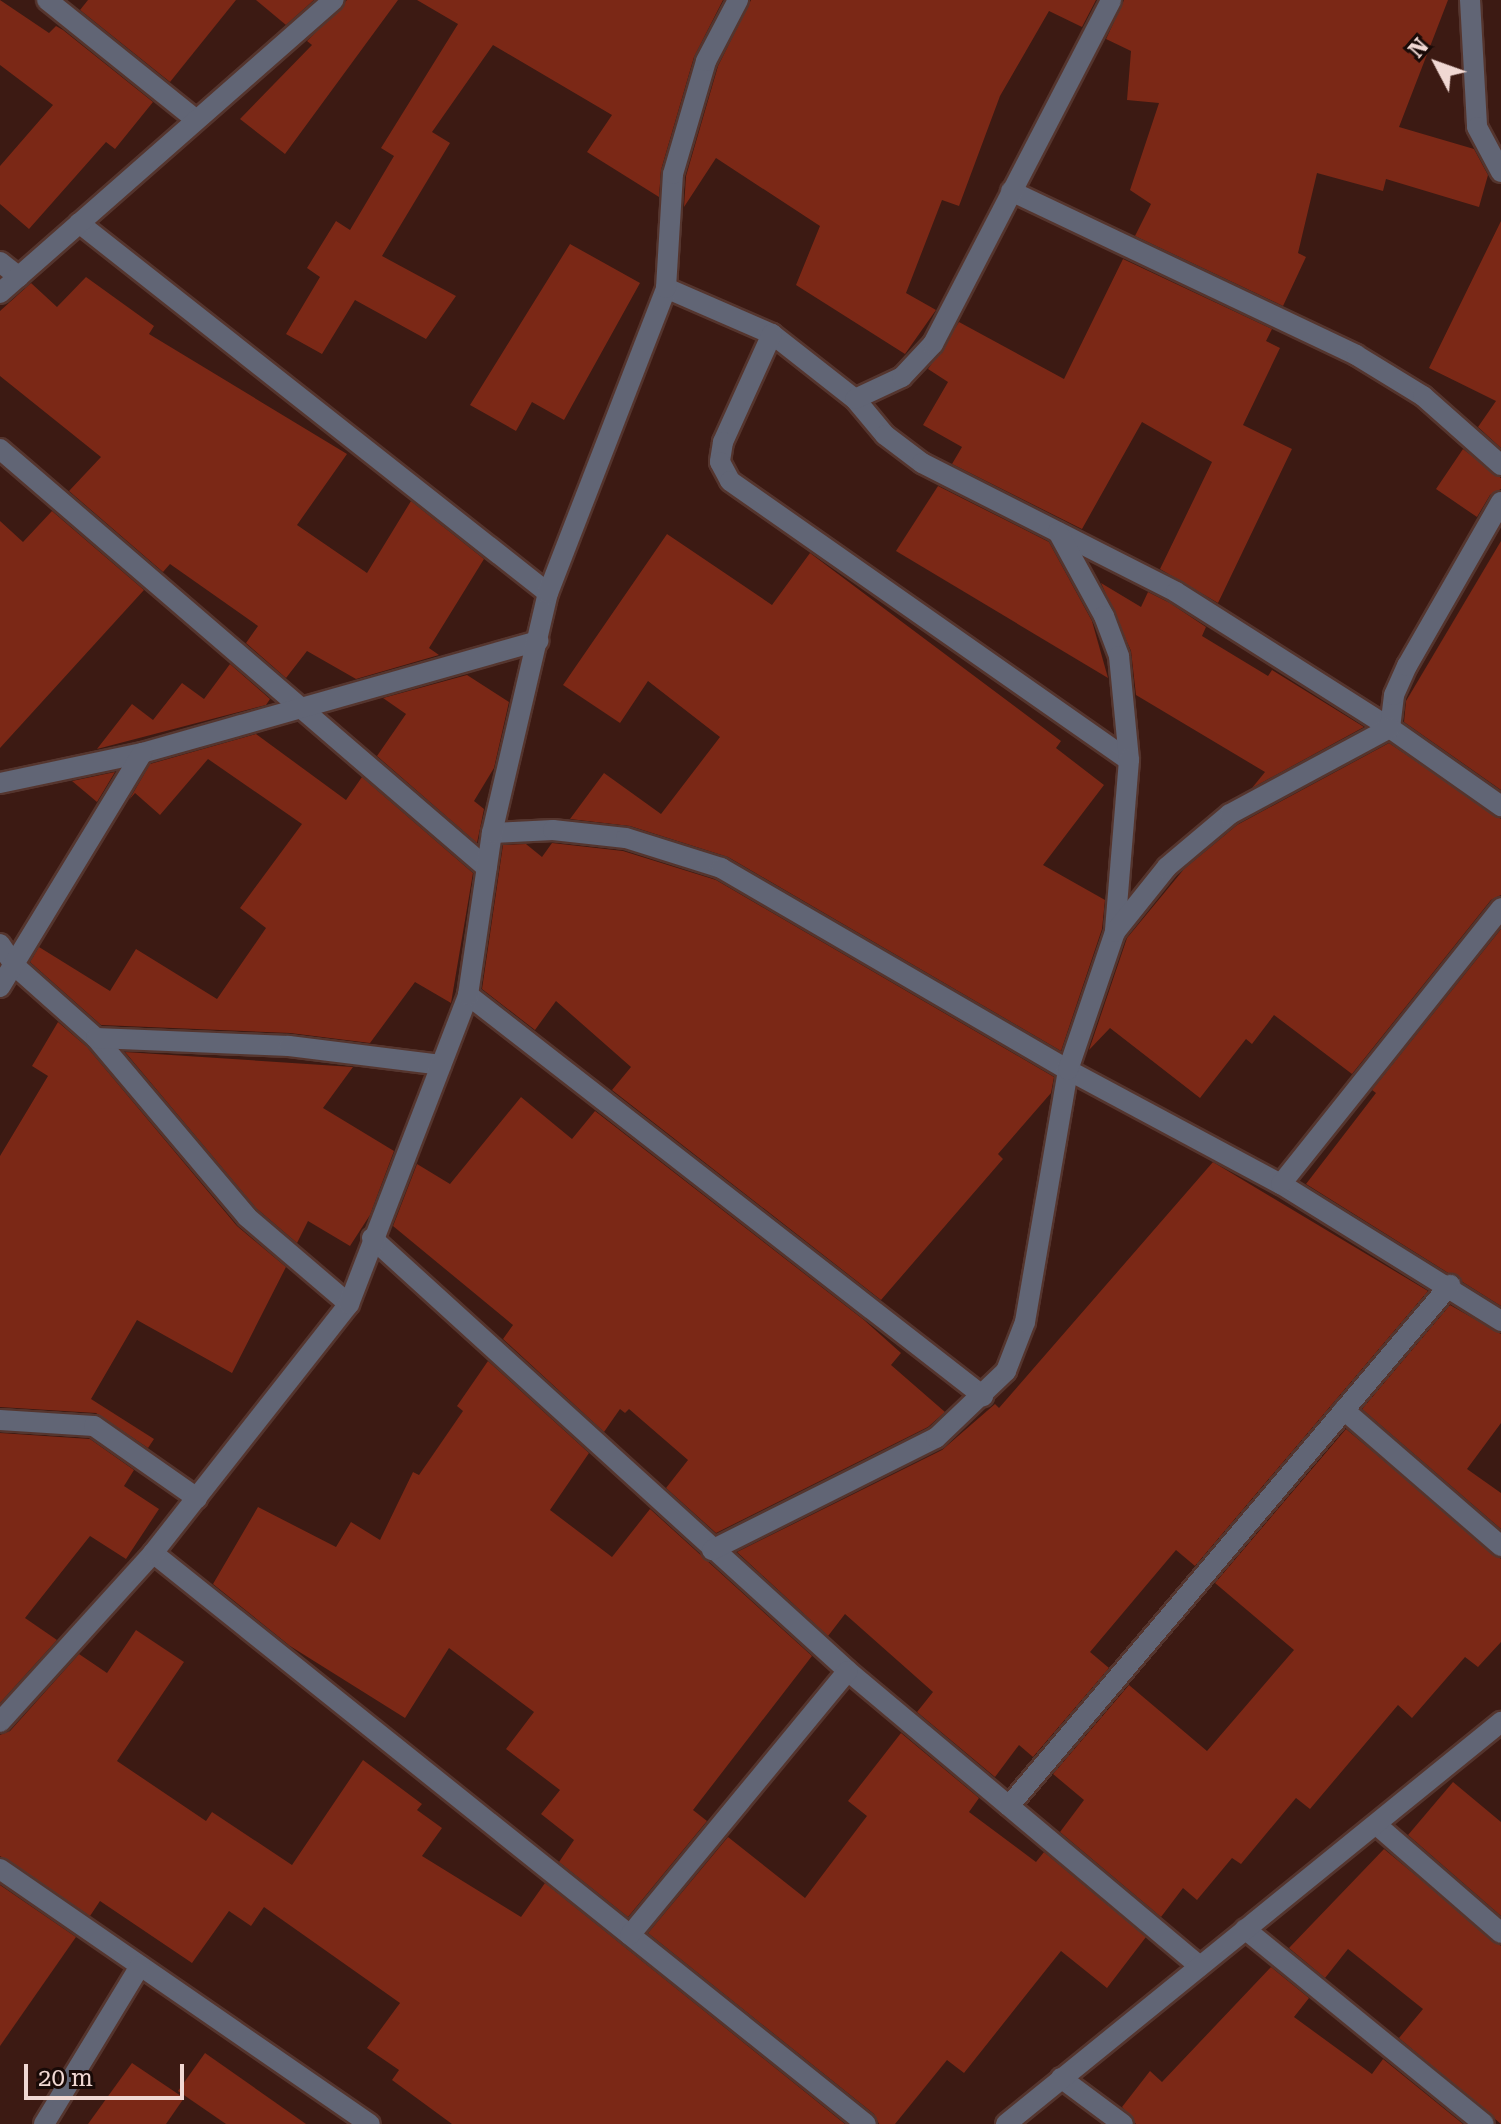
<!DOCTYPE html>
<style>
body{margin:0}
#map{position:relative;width:1501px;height:2124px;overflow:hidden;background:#3c1a13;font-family:"Roboto Serif",serif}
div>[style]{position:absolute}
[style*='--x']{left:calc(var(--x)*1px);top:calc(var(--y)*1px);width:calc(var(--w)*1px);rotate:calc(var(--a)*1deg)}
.building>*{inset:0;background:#7b2816}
.roads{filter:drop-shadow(2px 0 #55352e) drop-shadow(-2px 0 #55352e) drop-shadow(0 2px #55352e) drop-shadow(0 -2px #55352e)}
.minor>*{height:20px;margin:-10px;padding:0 10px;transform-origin:10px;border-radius:10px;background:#616575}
span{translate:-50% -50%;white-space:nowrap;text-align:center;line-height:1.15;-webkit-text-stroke:8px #190a07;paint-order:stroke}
.north{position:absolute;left:1397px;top:24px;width:80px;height:80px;-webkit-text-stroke:6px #190a07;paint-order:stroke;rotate:311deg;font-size:22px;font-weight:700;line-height:32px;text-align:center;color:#f0d8d3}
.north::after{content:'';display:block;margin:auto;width:28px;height:36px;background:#f0d8d3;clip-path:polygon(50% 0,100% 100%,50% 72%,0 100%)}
.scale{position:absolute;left:24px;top:2064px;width:160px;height:36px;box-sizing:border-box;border:4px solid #f0d8d3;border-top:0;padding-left:10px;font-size:24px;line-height:28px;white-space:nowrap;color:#f0d8d3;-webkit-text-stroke:6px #190a07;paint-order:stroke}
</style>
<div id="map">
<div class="building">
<div style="clip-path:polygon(0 0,49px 33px,56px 26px,63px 30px,153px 102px,115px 149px,106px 142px,29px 229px,0 204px,0 166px,53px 105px,0 65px)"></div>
<div style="clip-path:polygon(88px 0,236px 0,170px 82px,80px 10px)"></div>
<div style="clip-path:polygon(256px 0,314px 0,286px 25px)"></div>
<div style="clip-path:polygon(347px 0,398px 0,285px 154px,240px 119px,312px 45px,307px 41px)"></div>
<div style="clip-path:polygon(417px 0,723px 0,694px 57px,661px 170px,659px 197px,587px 152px,612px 115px,493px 45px,432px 132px,450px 143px,382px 256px,456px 296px,426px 339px,355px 300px,322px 354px,286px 334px,320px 277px,307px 268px,336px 221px,350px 230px,394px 156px,381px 148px,458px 24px)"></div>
<div style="clip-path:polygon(751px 0,1096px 0,1082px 27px,1049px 11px,1000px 96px,959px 206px,942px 200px,906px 293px,936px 310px,905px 354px,796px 285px,820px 226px,716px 158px,684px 207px,686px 176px,718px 66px)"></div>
<div style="clip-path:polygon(1124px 0,1448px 0,1399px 127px,1474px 149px,1488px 175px,1479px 207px,1386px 179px,1383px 191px,1317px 173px,1298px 253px,1306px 257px,1283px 306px,1135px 236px,1151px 204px,1130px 190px,1159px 103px,1127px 100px,1131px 51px,1106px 39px)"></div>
<div style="clip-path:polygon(1501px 221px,1501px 448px,1478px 427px,1496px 401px,1429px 368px)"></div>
<div style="clip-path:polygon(570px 244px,640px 283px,564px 420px,532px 402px,516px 431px,470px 405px)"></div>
<div style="clip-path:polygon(1123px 259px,1272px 329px,1266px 341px,1280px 348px,1243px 425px,1292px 449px,1218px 603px,1160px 569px,1212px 462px,1142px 422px,1082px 529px,952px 464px,962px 447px,923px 425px,948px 382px,928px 369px,959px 322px,1064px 379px)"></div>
<div style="clip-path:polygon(86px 277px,154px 326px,149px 334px,347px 454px,297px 525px,367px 573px,411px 501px,484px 559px,429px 648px,439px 655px,356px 679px,307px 651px,286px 678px,246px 643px,258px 626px,170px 564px,163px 572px,69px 491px,101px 457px,0 376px,0 311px,31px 283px,57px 307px)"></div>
<div style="clip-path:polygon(1463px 449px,1501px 478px,1501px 489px,1490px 495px,1477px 517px,1436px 489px)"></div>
<div style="clip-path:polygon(938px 486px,1049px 542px,1092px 621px,1108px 678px,896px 551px)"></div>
<div style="clip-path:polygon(52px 511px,144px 590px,0 748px,0 521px,23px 542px)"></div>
<div style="clip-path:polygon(667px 534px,772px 605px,810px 553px,1061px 741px,1056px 748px,1104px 785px,1043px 865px,1105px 900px,1102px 929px,1061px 1051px,728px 857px,630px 826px,570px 819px,604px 773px,661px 814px,720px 737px,648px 681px,620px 723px,563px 685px)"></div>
<div style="clip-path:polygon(1501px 541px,1501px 790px,1404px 722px,1406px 701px)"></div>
<div style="clip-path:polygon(1101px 583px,1141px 607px,1148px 592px,1170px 603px,1206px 627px,1202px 636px,1268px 676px,1272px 670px,1364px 727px,1252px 788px,1265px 772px,1136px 695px,1131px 651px)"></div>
<div style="clip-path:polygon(230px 664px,270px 699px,266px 705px,97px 749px,132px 704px,153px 720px,182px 683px,204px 699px)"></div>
<div style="clip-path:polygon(467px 675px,509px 702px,494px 768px,474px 801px,484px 809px,477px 843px,377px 756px,406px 714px,383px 698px)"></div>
<div style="clip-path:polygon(256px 734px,346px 800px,362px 777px,473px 873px,451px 1003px,415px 982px,370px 1043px,290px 1033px,101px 1025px,30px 962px,39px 947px,110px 991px,136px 949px,217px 999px,266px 928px,240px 908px,302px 824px,208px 759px,160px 815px,135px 793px,129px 800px,150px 764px)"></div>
<div style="clip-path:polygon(1389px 743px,1501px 819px,1501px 895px,1491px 900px,1352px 1074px,1274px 1015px,1252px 1044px,1246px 1039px,1200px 1098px,1110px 1028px,1089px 1050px,1127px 938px,1184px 869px,1237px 825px)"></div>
<div style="clip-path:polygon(115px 772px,97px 802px,72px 781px)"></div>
<div style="clip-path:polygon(552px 843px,623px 851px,716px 880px,1054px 1077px,1051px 1093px,998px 1154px,1003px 1159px,881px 1300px,612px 1090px,631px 1067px,556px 1001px,535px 1030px,482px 989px,503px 845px,526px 844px,542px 857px)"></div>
<div style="clip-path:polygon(1501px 929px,1501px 1306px,1306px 1184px,1376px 1093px,1372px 1090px)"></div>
<div style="clip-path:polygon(58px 1022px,87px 1047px,237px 1226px,286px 1267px,232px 1373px,137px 1320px,91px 1399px,154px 1439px,148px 1448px,96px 1413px,0 1407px,0 1156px,48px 1076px,32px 1066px)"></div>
<div style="clip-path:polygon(125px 1052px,353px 1067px,323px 1108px,394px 1151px,370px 1215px,350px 1246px,308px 1221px,297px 1243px,256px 1208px)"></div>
<div style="clip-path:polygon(521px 1097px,572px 1139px,595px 1111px,864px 1320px,901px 1353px,891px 1365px,945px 1412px,928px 1427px,716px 1533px,666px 1488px,688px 1460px,629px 1409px,625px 1413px,620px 1409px,604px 1432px,503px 1339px,513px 1325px,393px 1226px,417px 1164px,450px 1184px)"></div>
<div style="clip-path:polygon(1213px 1162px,1428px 1291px,1195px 1566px,1176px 1550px,1090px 1652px,1109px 1668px,1033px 1757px,1019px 1745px,995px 1777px,917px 1712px,933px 1692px,845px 1614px,828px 1636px,737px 1552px,942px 1450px,995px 1404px,999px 1408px)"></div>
<div style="clip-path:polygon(1450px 1305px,1501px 1334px,1501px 1423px,1467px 1469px,1501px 1493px,1501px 1529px,1362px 1409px)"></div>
<div style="clip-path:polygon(488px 1361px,589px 1453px,550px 1510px,612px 1557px,650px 1509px,812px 1656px,693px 1810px,707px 1821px,628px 1917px,559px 1862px,574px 1840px,541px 1814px,560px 1790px,506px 1749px,534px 1712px,449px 1648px,405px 1718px,290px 1646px,213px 1584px,258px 1507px,336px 1547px,351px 1522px,380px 1540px,413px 1472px,419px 1475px,463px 1411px,457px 1406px)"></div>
<div style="clip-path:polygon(1346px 1429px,1501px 1559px,1501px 1642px,1478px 1667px,1465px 1657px,1412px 1718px,1398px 1705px,1310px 1809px,1296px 1798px,1241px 1864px,1232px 1858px,1197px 1900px,1183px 1888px,1161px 1917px,1060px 1832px,1084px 1800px,1053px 1774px,1129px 1685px,1207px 1751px,1294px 1650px,1215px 1583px)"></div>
<div style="clip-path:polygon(0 1433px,90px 1439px,134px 1470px,124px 1486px,159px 1509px,126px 1559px,90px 1536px,25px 1618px,57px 1640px,0 1703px)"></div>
<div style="clip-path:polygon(136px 1630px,184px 1662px,117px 1761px,206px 1821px,212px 1812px,292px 1865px,363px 1760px,422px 1804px,417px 1810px,442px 1828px,422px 1856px,521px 1917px,545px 1883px,845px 2124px,452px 2124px,392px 2080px,399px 2070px,367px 2048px,400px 2003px,264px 1907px,251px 1926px,229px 1911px,192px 1963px,100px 1901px,90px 1916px,0 1856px,0 1735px,10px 1731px,79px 1654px,107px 1673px)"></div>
<div style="clip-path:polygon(901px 1733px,979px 1798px,969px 1812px,1036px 1862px,1044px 1852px,1146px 1937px,1107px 1988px,1061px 1951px,964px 2073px,947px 2060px,895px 2124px,879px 2124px,874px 2114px,648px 1933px,728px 1837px,805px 1898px,867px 1816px,848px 1801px)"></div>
<div style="clip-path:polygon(1453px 1782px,1501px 1822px,1501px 1916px,1408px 1835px)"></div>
<div style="clip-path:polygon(1384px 1849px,1501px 1946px,1501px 2124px,1399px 2038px,1423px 2009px,1348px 1949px,1325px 1978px,1289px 1948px)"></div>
<div style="clip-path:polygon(0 1885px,76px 1937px,0 2046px)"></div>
<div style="clip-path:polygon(1271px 1967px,1309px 1998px,1294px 2017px,1372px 2074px,1383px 2059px,1463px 2124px,1136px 2124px,1122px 2107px,1150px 2071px,1162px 2082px)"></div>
<div style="clip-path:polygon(205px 2053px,306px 2124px,226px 2124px,178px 2091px)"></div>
<div style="clip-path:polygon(132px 2063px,184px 2098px,166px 2124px,88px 2124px)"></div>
</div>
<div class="roads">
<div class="minor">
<div style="--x:47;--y:0;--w:190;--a:38.8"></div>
<div style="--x:1470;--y:0;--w:127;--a:86.8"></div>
<div style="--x:1477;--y:127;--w:51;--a:61.9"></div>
<div style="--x:1011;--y:191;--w:382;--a:25.4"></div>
<div style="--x:1356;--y:355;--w:79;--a:31.5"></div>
<div style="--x:1423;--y:396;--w:104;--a:41.5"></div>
<div style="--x:79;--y:223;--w:597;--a:38.27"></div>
<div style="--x:0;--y:262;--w:24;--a:38"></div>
<div style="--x:666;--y:288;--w:116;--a:23.5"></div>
<div style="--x:772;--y:334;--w:105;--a:38.1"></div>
<div style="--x:855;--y:399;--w:47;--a:50.2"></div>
<div style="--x:885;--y:435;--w:46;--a:37.1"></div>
<div style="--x:922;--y:463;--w:285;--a:26.9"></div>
<div style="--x:1176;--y:592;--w:254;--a:32.4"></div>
<div style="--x:1390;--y:728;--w:136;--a:35.1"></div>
<div style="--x:0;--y:293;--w:444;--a:-41.3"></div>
<div style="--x:772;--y:334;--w:119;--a:114.4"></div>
<div style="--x:723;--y:442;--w:20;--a:99"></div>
<div style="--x:720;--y:462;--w:21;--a:62"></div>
<div style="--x:730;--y:481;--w:487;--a:35"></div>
<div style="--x:855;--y:399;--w:52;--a:-25.1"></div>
<div style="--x:902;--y:377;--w:45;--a:-46.8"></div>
<div style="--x:933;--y:344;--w:387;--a:-62.6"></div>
<div style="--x:0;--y:449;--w:642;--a:40.71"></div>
<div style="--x:1058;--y:532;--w:96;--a:61.3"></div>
<div style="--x:1104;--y:616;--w:43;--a:69.4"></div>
<div style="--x:1119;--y:656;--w:104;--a:84.5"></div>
<div style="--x:1129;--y:760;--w:173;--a:94.7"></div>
<div style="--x:1390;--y:728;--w:33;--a:-83"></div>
<div style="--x:1394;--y:695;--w:32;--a:-66"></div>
<div style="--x:1407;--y:666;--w:189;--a:-60.2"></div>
<div style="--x:0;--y:783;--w:145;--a:-11.9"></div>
<div style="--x:142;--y:753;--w:412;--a:-15.8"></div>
<div style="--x:492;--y:833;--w:61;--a:-2.8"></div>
<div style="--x:553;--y:830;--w:73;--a:6.3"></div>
<div style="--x:626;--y:838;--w:100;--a:17.5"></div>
<div style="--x:721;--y:868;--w:402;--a:30.2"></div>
<div style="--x:1068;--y:1070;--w:242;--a:28.2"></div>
<div style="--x:1281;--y:1184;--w:259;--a:31.9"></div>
<div style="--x:0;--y:944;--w:27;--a:56"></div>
<div style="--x:15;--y:966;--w:108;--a:41.6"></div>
<div style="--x:96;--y:1038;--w:234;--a:49.8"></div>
<div style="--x:247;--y:1217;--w:134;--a:40.5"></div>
<div style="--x:0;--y:987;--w:274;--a:-58.7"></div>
<div style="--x:468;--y:995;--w:653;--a:37.91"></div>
<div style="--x:96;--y:1038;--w:193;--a:2.4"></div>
<div style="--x:289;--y:1046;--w:153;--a:7.1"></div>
<div style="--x:1281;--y:1184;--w:353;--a:-51.4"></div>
<div style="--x:372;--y:1238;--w:643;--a:42.29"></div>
<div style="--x:848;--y:1671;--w:459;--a:40"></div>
<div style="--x:1344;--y:1410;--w:208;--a:40.9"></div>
<div style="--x:0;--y:1420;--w:94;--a:3.7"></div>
<div style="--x:94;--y:1426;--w:126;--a:35"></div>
<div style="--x:712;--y:1550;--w:250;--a:-26.6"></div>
<div style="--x:936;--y:1438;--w:97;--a:-43.7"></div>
<div style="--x:1006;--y:1371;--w:53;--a:-68.8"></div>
<div style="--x:1025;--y:1322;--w:256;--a:-80.3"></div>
<div style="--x:1068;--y:1070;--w:146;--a:-71.2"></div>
<div style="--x:1115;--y:932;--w:83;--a:-51.3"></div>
<div style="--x:1167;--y:867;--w:82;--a:-40.1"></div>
<div style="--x:1230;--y:814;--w:182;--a:-28.3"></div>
<div style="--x:153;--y:1553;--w:913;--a:38.69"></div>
<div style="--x:0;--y:1722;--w:228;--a:-47.8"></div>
<div style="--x:153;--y:1553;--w:317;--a:-51.8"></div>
<div style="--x:349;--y:1304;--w:331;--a:-68.9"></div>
<div style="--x:468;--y:995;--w:164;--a:-81.6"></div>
<div style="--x:492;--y:833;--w:246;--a:-76.9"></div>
<div style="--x:548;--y:593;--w:327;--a:-68.8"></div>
<div style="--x:666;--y:288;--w:114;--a:-86.5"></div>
<div style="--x:673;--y:174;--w:118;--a:-73.7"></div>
<div style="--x:706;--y:61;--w:69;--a:-62.3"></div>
<div style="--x:1009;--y:1806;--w:683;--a:-49.75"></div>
<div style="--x:1378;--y:1826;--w:163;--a:41"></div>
<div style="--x:0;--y:1869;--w:449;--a:34.6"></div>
<div style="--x:1245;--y:1929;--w:308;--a:39.2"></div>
<div style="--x:630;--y:1935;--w:342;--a:-50.5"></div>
<div style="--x:1061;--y:2078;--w:77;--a:36.6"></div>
<div style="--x:44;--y:2124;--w:185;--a:-58.7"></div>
<div style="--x:1006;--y:2124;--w:638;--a:-39.08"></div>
</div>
</div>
<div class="north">N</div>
<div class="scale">20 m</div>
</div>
